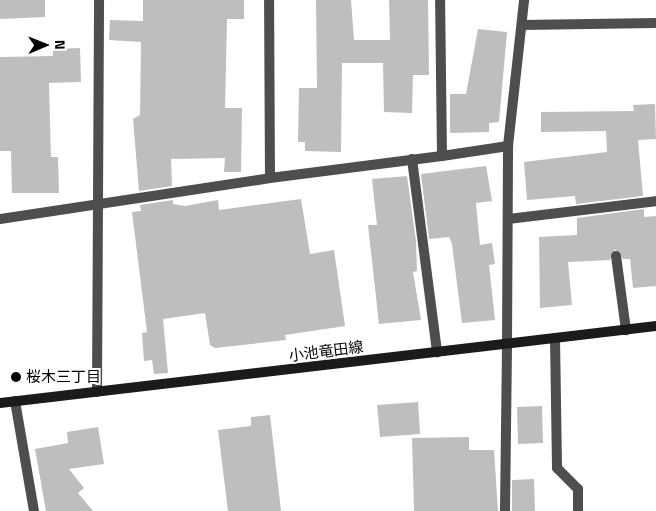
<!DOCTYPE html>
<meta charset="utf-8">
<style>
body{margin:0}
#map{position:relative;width:656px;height:511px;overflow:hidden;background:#fff;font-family:"Titillium Web","Noto Sans JP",sans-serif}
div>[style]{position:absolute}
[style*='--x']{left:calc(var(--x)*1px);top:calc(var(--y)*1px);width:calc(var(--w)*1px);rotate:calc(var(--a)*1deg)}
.building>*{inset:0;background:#bebebe}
.service>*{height:10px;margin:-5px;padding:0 5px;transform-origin:5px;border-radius:5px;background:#4e4e4e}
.minor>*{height:10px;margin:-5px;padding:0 5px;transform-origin:5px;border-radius:5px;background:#4e4e4e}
.secondary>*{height:10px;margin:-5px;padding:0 5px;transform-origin:5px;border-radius:5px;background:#1b1b1b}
.dots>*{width:14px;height:14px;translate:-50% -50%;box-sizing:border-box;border:2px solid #fff;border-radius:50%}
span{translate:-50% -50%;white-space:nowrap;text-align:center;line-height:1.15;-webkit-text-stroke:4px #fff;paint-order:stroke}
.street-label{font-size:15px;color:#000}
.poi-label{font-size:15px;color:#000}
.left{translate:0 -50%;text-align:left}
.north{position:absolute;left:20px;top:20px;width:50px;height:50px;-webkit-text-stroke:4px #fff;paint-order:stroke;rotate:89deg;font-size:14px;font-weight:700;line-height:20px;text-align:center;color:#000}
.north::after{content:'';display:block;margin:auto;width:18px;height:22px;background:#000;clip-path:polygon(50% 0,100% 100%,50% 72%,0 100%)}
</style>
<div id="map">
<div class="building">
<div style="clip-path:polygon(0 0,45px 0,45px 17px,0 19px)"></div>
<div style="clip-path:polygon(143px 0,244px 0,244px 19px,227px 19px,225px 108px,242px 108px,241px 172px,224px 172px,225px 158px,171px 159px,172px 186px,139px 191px,133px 119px,140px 115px,141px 42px,109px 40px,110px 20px,143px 21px)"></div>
<div style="clip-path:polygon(316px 0,351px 0,354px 40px,390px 40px,389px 0,428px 0,429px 75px,413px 75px,412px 113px,384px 112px,383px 63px,342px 63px,341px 152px,305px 151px,305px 142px,298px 142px,299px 88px,317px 88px)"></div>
<div style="clip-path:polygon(478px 29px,507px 32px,499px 122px,489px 123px,489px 132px,450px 133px,450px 94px,466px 94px)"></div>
<div style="clip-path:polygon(80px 48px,81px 82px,49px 83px,51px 157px,58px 157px,59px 193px,12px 193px,11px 151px,0 151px,0 57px,53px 56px,53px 49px)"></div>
<div style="clip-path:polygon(655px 104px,656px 139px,638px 140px,643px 196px,576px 204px,575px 196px,527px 200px,524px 162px,607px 152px,606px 131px,541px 132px,541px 112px,634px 111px,633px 105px)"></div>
<div style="clip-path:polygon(486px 166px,492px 201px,476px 203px,480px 245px,492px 243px,495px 264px,489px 265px,495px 320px,462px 323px,452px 244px,449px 237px,429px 239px,421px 174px)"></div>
<div style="clip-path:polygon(407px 176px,416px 241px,417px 271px,413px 272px,421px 320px,379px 324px,368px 225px,377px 225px,372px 179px)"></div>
<div style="clip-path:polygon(301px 199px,310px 254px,334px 250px,345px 326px,285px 335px,286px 340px,215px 348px,210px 345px,205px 313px,163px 319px,168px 373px,154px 374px,152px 360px,144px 361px,142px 333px,147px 332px,132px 212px,141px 211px,140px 205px,173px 200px,173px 204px,185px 206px,218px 200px,219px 210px)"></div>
<div style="clip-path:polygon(644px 209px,644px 217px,656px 216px,656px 286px,633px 288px,630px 259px,623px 259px,615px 249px,610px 260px,568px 262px,572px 305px,540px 308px,539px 237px,577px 235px,577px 218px)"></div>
<div style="clip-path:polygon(418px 402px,420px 434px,380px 437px,377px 405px)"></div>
<div style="clip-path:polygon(542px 406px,543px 443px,518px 444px,517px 407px)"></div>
<div style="clip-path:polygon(270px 415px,281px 511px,228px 511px,218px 430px,251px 426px,251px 417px)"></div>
<div style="clip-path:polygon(98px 427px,104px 464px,69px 469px,84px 488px,78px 493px,93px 511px,46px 511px,35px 449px,68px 443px,67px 432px)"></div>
<div style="clip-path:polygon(469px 437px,469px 450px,494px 450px,498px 511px,414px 511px,412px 438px)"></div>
<div style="clip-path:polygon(534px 479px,535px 511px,512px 511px,512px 480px)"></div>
</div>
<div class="service">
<div style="--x:616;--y:256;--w:75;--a:82.3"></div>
<div style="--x:555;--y:338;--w:130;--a:89.1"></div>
<div style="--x:557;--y:468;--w:30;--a:45"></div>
<div style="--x:578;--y:489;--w:22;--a:90"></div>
<div style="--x:505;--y:511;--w:168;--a:-89.3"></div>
</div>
<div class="minor">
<div style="--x:522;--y:25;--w:134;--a:-0.9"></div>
<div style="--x:442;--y:156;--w:67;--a:-8.6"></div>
<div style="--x:412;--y:159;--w:195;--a:82.6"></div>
<div style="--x:270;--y:178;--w:173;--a:-7.3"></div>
<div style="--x:442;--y:156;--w:156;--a:-90.7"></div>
<div style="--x:0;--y:219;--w:273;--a:-8.6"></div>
<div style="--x:270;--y:178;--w:178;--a:-90.3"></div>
<div style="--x:508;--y:219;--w:149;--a:-6.9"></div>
<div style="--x:507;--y:343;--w:197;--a:-89.7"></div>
<div style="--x:508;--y:146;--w:147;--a:-83.7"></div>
<div style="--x:97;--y:392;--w:392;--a:-89.7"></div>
<div style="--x:15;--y:401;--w:112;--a:80.2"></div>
</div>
<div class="secondary">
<div style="--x:0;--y:403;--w:661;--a:-6.69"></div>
</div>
<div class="dots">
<div style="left:16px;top:377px;background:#000"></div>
</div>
<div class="street-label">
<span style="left:326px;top:351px;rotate:-7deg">小池竜田線</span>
</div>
<div class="poi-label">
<span class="left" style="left:26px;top:377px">桜木三丁目</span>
</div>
<div class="north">N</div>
</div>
